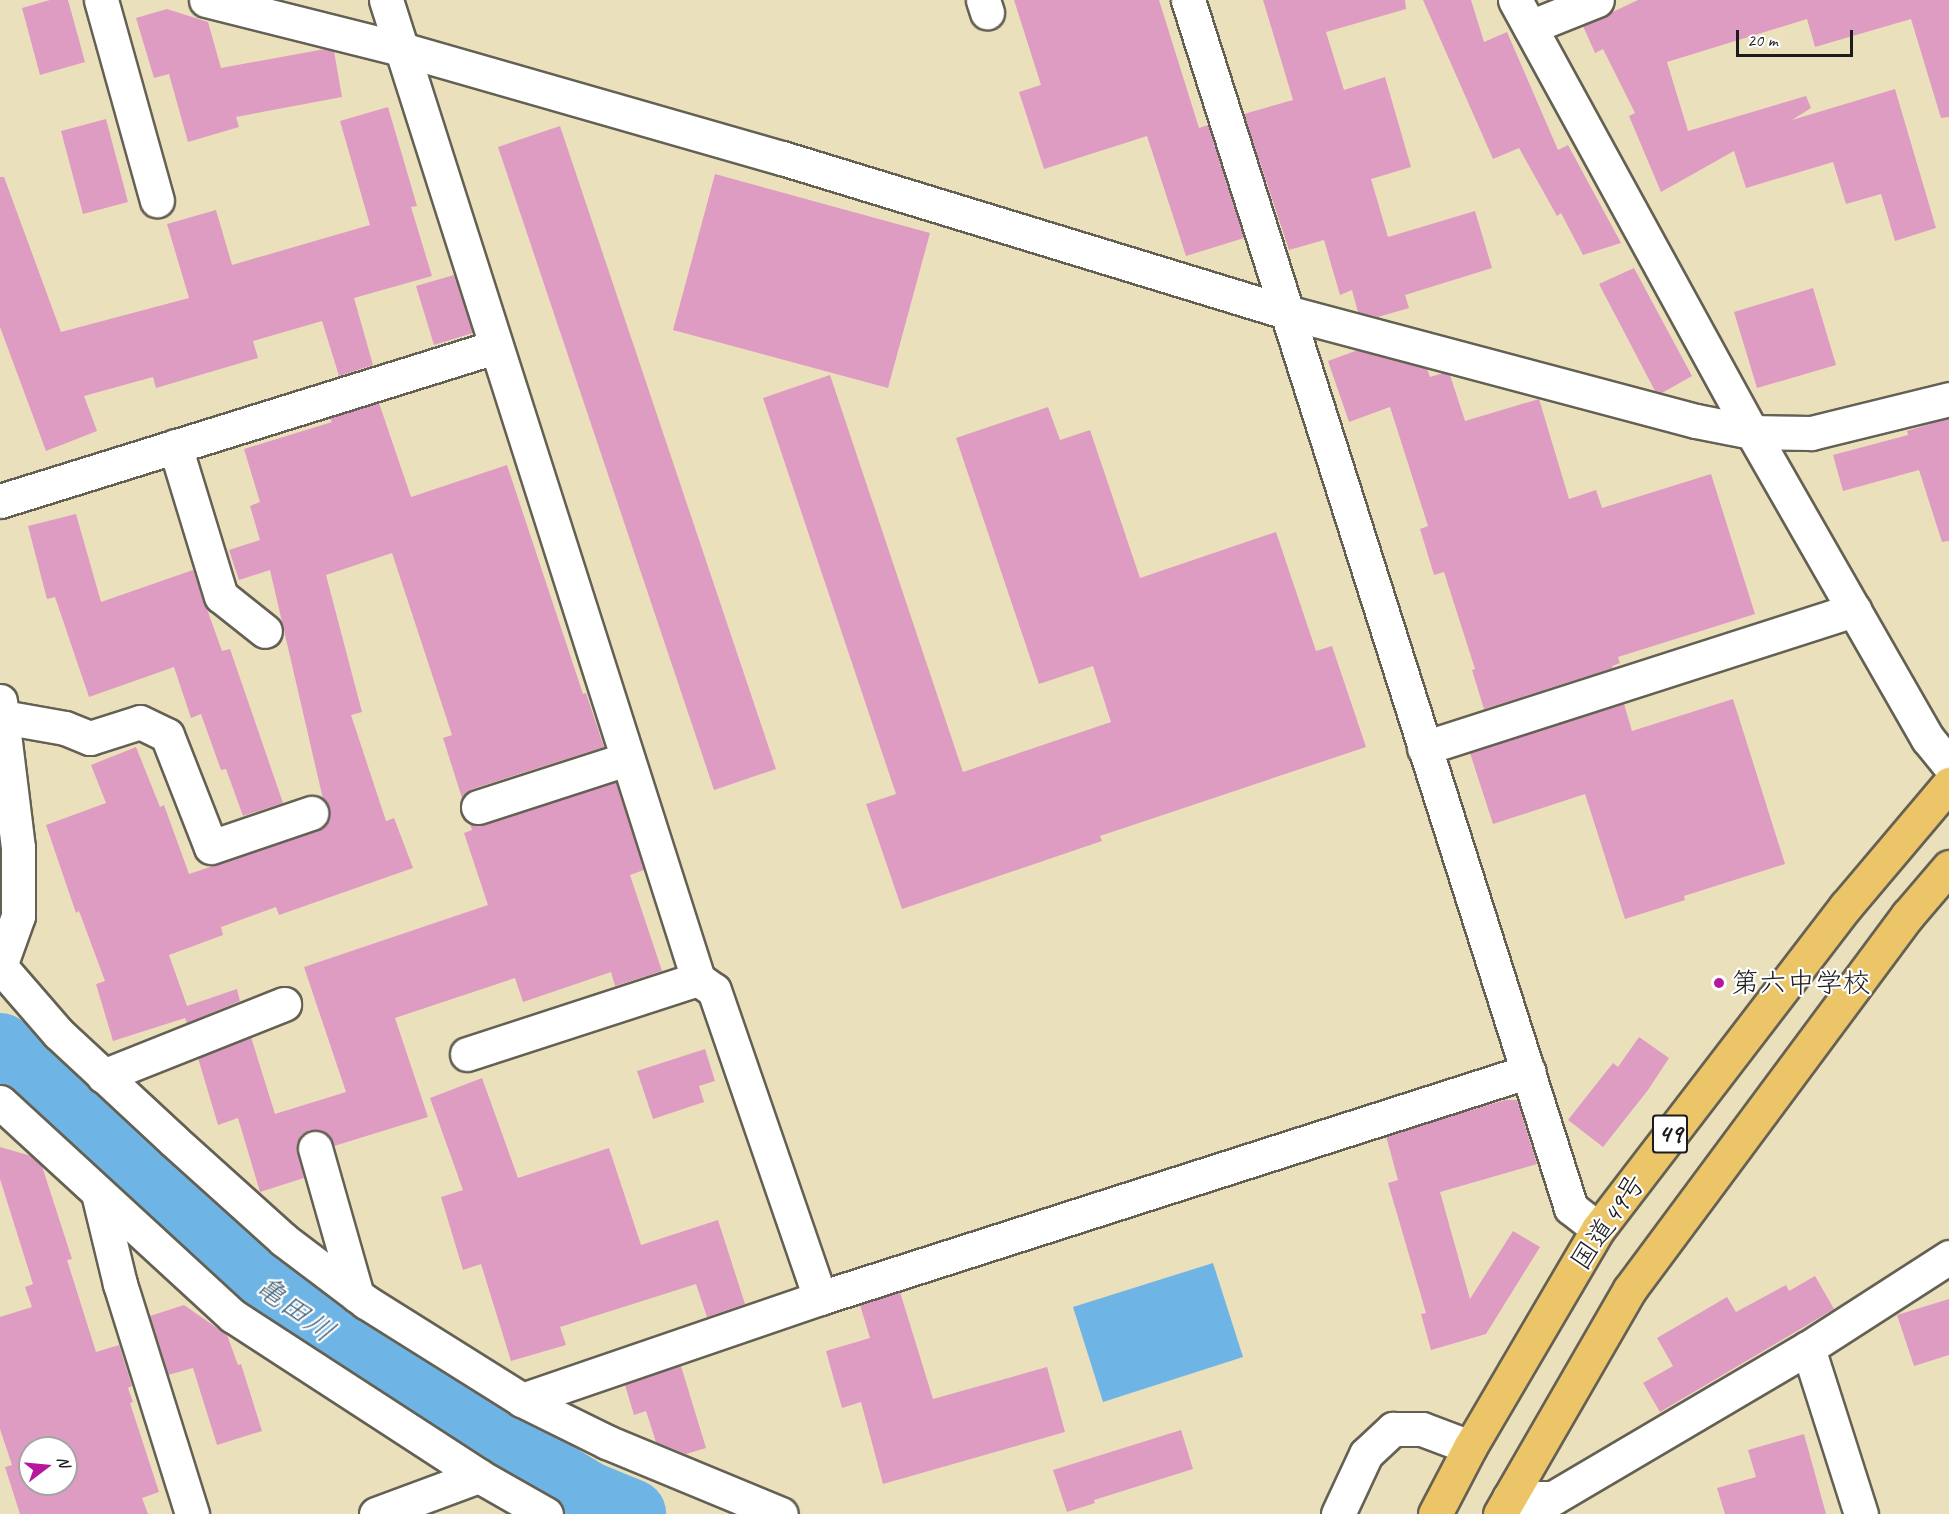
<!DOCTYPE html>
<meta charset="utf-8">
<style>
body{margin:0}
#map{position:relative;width:1949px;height:1514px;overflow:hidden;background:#ebe0bc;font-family:Caveat,"Klee One",sans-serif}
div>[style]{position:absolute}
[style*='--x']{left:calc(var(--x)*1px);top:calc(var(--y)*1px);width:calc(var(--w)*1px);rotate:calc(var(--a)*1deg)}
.water>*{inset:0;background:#6eb5e5}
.river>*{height:70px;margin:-35px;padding:0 35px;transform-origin:35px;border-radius:35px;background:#6eb5e5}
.building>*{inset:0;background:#de9cc3}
.roads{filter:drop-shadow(2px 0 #646154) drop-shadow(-2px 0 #646154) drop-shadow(0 2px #646154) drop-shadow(0 -2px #646154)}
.minor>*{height:33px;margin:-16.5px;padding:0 16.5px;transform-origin:16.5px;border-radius:16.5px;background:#fff}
.highway>*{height:33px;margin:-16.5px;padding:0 16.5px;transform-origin:16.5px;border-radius:16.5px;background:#ecc569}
.dots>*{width:16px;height:16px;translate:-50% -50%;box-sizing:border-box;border:3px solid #fff;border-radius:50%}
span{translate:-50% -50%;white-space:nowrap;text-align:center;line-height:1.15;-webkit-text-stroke:4.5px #fff;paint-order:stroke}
.shield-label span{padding:2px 4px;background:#fff;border:2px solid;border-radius:4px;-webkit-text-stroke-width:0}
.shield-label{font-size:27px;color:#1c1c1c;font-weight:700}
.poi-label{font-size:28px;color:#1c1c1c}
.left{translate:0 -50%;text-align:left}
.street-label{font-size:28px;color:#1c1c1c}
.water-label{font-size:30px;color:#416176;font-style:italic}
.north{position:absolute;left:18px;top:1436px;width:60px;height:60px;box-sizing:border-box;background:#fff;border:2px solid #a4a4a4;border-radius:50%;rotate:74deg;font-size:16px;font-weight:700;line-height:24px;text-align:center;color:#1c1c1c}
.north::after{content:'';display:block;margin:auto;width:21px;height:27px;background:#b5179e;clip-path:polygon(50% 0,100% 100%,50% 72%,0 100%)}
.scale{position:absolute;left:1736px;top:30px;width:117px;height:27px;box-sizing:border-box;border:3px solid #1c1c1c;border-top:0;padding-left:8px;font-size:18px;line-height:21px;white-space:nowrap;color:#1c1c1c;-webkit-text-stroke:4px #fff;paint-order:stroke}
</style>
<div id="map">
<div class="water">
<div style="clip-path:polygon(1213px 1263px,1243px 1357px,1103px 1402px,1073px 1307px)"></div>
</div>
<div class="river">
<div style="--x:0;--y:1048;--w:263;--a:43.2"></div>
<div style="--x:192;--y:1228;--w:122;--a:39.7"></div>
<div style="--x:286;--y:1306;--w:102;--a:34.2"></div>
<div style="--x:370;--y:1363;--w:252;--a:31.5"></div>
<div style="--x:585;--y:1495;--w:50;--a:22.4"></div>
</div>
<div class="building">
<div style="clip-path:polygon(50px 0,68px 0,85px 62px,40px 75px,22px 8px)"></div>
<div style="clip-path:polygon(1014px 0,1159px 0,1199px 128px,1208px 125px,1244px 238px,1186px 256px,1147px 136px,1044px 169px,1019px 92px,1041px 85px)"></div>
<div style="clip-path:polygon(1263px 0,1405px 0,1406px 9px,1326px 32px,1344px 90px,1385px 77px,1411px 167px,1371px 179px,1388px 237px,1475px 211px,1492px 268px,1405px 295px,1409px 308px,1378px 317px,1358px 312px,1352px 290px,1340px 295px,1324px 240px,1289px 250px,1244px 114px,1293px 100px)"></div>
<div style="clip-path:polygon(1423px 0,1471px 0,1484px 42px,1507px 32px,1558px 150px,1568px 145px,1621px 243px,1583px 255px,1561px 213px,1557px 216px,1519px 148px,1493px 159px)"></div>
<div style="clip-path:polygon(1638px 0,1949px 0,1949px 117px,1941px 118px,1911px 19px,1815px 47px,1807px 19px,1667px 62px,1688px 131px,1806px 96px,1811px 108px,1792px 120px,1895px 89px,1936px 228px,1895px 241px,1881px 194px,1846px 204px,1833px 162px,1746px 188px,1734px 151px,1661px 192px,1629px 116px,1635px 113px,1603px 49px,1595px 53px,1583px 26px)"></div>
<div style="clip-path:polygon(167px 9px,208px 22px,221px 68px,325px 49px,334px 51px,342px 97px,236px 117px,239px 127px,188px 142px,169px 74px,154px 78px,136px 18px)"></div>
<div style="clip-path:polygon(388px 107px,417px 206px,411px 207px,432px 276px,354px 298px,373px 365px,339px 376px,322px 321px,253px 341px,258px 358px,156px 388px,153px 377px,84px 396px,97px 431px,46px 451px,0 327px,0 177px,4px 177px,61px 332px,189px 298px,167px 224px,216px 210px,232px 265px,370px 225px,340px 121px)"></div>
<div style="clip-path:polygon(106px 119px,128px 202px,83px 214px,61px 131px)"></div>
<div style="clip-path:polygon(560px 126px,776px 769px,714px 790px,498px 147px)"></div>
<div style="clip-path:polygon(715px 174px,930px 233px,888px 388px,673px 330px)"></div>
<div style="clip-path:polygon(1634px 268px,1692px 376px,1662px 393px,1655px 391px,1599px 284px)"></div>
<div style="clip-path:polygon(454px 275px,473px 333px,434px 345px,416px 286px)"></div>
<div style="clip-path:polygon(1813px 288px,1836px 365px,1757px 388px,1734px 312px)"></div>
<div style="clip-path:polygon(1358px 350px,1427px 369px,1430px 377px,1443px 373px,1450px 375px,1465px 421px,1539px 399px,1569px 499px,1596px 490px,1602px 508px,1711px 474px,1755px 614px,1618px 657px,1620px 663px,1612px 666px,1613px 668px,1484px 709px,1472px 670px,1475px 669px,1444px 572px,1434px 575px,1420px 529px,1428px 526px,1390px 407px,1349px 422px,1328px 361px)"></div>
<div style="clip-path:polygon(830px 375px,963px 772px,1111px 722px,1093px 666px,1039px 684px,956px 438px,1048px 407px,1060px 440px,1090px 430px,1140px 578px,1276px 532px,1316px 651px,1332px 646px,1366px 747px,1100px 836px,1102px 841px,902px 909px,866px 804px,896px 794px,763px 398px)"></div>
<div style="clip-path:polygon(379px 403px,411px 497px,507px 465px,583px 694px,586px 693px,604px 747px,472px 789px,462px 798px,443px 738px,452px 735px,392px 553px,326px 575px,362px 712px,351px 715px,386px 821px,394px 818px,413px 868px,279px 915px,276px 907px,221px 927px,223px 935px,169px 955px,187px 1006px,237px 989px,240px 1001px,187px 1023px,185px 1018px,113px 1041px,96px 984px,105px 981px,79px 911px,76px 913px,46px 825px,106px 803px,91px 765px,136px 747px,160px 807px,164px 805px,189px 874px,317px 831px,325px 825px,329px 817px,329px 808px,323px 799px,270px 570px,239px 580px,229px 550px,260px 540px,250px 506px,260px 502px,244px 449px,332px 422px,330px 418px)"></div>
<div style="clip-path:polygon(1949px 418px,1949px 541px,1942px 542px,1919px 470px,1843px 491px,1833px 455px,1908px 435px,1907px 431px)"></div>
<div style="clip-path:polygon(76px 514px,101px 602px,193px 570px,222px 651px,230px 649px,283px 803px,243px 816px,226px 769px,221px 770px,201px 714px,191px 718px,174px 667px,89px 697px,55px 597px,47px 599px,28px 526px)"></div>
<div style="clip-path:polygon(1733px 699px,1785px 864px,1684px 896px,1685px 900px,1625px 919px,1585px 794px,1493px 824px,1470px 753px,1624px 704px,1632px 731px)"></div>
<div style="clip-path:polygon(616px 782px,644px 870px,630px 875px,662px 971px,615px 986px,611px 972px,523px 1002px,515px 978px,395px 1018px,428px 1117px,334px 1146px,328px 1134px,319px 1130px,309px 1130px,301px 1135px,297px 1144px,304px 1178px,260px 1192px,238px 1118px,218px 1125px,198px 1058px,251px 1037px,275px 1114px,346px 1092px,304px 967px,488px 905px,464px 833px,472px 830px,470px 824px,484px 825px)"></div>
<div style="clip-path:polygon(1639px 1037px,1669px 1058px,1648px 1090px,1603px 1147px,1568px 1120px,1613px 1063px,1618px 1067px)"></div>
<div style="clip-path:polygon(705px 1049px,715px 1081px,699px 1086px,704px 1102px,653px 1119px,637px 1071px)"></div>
<div style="clip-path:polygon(482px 1078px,518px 1178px,609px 1148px,641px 1245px,718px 1220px,745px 1304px,707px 1317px,696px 1284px,560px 1327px,566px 1345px,511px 1361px,481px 1264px,463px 1270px,441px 1197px,463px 1190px,430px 1098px)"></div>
<div style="clip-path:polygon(1505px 1100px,1517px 1100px,1537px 1164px,1440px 1192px,1470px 1299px,1513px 1231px,1540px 1247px,1486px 1334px,1431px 1350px,1421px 1314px,1426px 1313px,1388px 1183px,1398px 1180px,1386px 1136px)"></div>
<div style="clip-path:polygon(evenodd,0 1147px,31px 1156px,42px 1166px,72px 1259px,67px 1260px,96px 1352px,119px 1345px,132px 1386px,128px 1388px,133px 1402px,130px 1403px,159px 1492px,142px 1498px,148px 1514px,20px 1514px,5px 1467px,12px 1465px,0 1429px,0 1317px,32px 1307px,25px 1287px,33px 1284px,0 1179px,0 1147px,30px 1448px,66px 1448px,66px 1484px,30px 1484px,30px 1448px)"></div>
<div style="clip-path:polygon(1815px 1276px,1834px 1309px,1660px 1412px,1643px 1383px,1673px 1366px,1657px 1338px,1727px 1297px,1736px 1312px,1786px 1285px,1789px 1291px)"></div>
<div style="clip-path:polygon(900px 1292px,933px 1399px,1047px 1367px,1065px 1432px,883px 1484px,861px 1402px,842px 1408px,826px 1351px,870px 1338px,860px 1305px)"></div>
<div style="clip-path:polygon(1949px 1299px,1949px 1355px,1914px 1366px,1897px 1315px)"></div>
<div style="clip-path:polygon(184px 1305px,227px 1335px,238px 1365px,241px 1364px,262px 1431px,217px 1445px,193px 1368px,168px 1375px,150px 1316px)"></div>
<div style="clip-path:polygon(681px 1366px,706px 1448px,686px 1454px,656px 1442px,646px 1411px,634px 1415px,625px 1385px)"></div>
<div style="clip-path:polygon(1181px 1430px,1193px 1469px,1094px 1500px,1095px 1503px,1067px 1512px,1053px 1470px)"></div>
<div style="clip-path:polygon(1804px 1434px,1826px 1514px,1725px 1514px,1717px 1488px,1756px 1477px,1748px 1450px)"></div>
</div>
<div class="roads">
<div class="minor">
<div style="--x:101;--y:0;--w:208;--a:74.4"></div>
<div style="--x:206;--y:0;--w:201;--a:14.1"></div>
<div style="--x:401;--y:49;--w:396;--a:16"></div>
<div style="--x:782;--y:158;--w:527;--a:16.99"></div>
<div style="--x:1286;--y:312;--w:424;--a:14.9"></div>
<div style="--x:1696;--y:421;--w:57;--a:11.1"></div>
<div style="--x:1752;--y:432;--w:59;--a:1"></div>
<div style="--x:1811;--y:433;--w:142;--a:-13.8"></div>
<div style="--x:386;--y:0;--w:1028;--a:72.32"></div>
<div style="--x:698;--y:979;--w:19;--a:35"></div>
<div style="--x:714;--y:990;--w:326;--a:71"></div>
<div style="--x:983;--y:0;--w:13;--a:72"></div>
<div style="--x:1188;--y:0;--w:1267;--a:72.41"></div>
<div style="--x:1571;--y:1208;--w:34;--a:38"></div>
<div style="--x:1515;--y:0;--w:493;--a:61.3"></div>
<div style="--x:1752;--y:432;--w:354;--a:60.2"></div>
<div style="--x:1928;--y:739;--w:33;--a:51"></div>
<div style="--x:1530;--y:27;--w:72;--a:-21.9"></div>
<div style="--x:175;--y:446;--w:157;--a:73"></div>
<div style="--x:221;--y:596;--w:56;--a:38.5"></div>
<div style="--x:0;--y:501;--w:518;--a:-17.28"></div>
<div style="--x:0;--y:701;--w:147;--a:83"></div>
<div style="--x:18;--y:847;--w:69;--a:90"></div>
<div style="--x:18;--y:916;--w:53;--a:109.8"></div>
<div style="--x:3;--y:717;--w:63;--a:10.1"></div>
<div style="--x:65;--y:728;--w:27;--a:22"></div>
<div style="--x:90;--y:738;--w:52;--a:-17.7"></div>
<div style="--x:140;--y:722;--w:30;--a:26"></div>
<div style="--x:167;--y:735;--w:120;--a:68.6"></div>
<div style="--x:211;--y:847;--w:106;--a:-18.8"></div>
<div style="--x:1424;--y:748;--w:452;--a:-17.8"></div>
<div style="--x:478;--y:807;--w:157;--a:-17.9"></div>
<div style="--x:0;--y:966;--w:89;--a:49.1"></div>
<div style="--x:58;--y:1033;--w:157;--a:42.9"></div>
<div style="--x:173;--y:1140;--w:149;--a:42"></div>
<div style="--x:284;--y:1240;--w:103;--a:37.1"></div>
<div style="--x:366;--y:1302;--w:184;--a:32.1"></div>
<div style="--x:522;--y:1400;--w:95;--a:26.3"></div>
<div style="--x:607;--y:1442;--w:188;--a:22.5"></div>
<div style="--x:467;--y:1054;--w:243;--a:-18"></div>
<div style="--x:103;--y:1076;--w:195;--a:-21.7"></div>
<div style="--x:0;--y:1102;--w:316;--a:42.6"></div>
<div style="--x:233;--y:1316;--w:293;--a:33"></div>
<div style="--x:479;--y:1476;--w:77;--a:29.6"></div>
<div style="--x:315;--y:1148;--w:153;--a:74.1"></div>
<div style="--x:98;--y:1193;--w:94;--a:76.4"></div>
<div style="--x:120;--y:1284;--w:241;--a:72.6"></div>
<div style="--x:1808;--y:1348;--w:174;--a:72.3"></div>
<div style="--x:522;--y:1400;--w:315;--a:-18.9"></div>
<div style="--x:820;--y:1298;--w:744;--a:-17.75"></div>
<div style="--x:1509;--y:1498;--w:44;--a:0"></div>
<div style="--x:1553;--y:1498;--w:296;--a:-30.5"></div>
<div style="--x:1808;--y:1348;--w:168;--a:-32.8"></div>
<div style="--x:376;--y:1514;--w:110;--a:-20.3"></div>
<div style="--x:1338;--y:1514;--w:66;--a:-65"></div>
<div style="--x:1366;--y:1454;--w:37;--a:-43"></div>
<div style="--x:1393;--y:1429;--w:29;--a:0"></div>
<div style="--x:1422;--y:1429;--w:51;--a:20.6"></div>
</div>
<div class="highway">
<div style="--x:1435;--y:1514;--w:76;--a:-62.4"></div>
<div style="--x:1470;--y:1447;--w:253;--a:-59.6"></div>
<div style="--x:1598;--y:1229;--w:407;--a:-52.5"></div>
<div style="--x:1846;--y:906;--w:160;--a:-49.8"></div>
<div style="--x:1500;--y:1514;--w:260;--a:-60"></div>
<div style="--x:1630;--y:1289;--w:466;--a:-53.4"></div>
<div style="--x:1908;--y:915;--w:63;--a:-49.5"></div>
</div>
</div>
<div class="dots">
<div style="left:1719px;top:983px;background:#b5179e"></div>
</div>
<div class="shield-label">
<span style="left:1670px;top:1134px">49</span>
</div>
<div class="poi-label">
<span class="left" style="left:1731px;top:983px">第六中学校</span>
</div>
<div class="street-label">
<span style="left:1608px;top:1222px;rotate:-56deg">国道49号</span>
</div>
<div class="water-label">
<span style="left:295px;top:1309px;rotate:36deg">亀田川</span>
</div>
<div class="north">N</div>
<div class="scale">20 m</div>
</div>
